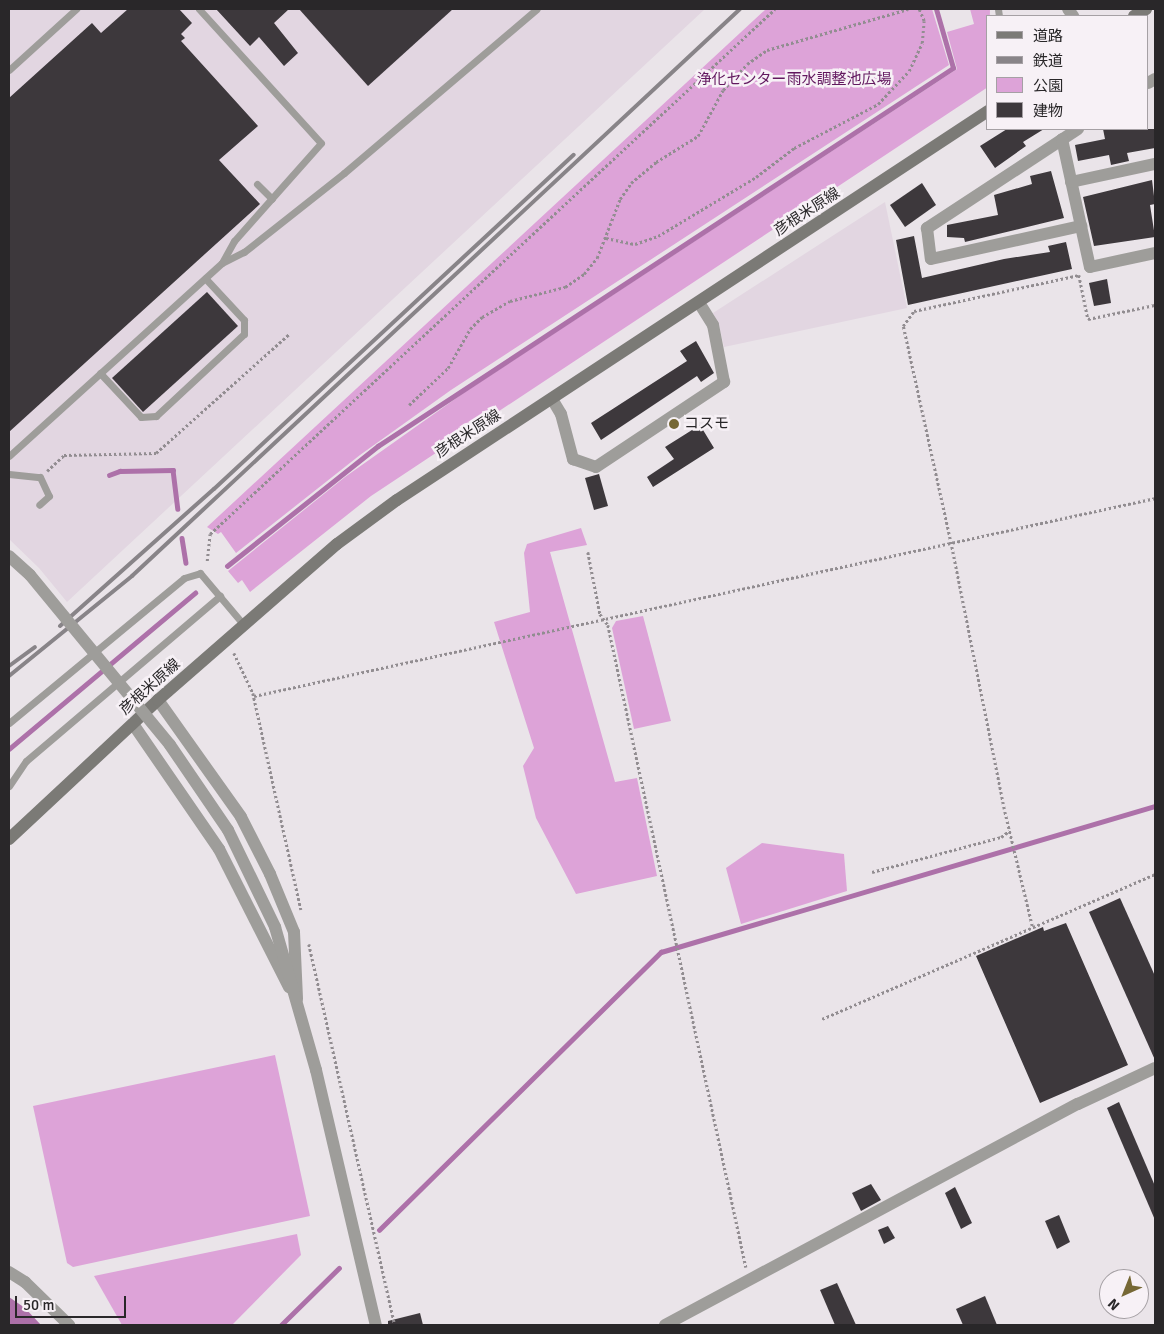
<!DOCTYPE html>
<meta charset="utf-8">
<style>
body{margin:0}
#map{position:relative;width:1164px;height:1334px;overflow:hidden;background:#eae4e9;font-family:Signika,"Noto Sans JP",sans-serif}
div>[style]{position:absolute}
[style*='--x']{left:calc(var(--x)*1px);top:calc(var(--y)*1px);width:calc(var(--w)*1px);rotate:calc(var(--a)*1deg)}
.built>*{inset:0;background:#e2d6e1}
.green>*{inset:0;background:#dda3d8}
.water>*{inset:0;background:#ad71a9}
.stream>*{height:4.5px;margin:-2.25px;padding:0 2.25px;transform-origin:2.25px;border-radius:2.25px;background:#ad71a9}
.building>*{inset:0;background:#3d383c}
.path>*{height:2.5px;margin-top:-1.25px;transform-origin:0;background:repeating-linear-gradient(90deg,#928d91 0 2.5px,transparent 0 5px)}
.service>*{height:7px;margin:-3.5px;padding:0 3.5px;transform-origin:3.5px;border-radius:3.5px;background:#9e9d9a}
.minor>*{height:12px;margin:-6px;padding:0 6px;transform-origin:6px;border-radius:6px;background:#9e9d9a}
.tertiary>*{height:12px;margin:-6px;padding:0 6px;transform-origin:6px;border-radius:6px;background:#9e9d9a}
.secondary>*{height:12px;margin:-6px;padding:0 6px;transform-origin:6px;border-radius:6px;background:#7b7a76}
.rail>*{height:4px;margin:-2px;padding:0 2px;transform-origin:2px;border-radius:2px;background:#888488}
.tertiary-bridge>*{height:12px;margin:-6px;padding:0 6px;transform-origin:6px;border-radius:6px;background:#9e9d9a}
.dots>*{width:14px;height:14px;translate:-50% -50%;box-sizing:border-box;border:2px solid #f7f1f6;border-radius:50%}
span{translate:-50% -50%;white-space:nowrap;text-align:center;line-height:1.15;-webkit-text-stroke:5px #f7f1f6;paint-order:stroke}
.park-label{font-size:15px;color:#62185f}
.street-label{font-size:15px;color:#292729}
.poi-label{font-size:15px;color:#292729}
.left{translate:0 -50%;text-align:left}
.frame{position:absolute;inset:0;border:10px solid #292729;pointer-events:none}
.legend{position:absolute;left:986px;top:15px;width:162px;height:115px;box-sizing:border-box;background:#f7f1f6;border:1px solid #a5a0a4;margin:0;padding:6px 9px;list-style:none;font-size:15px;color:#292729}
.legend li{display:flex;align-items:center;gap:10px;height:25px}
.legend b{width:25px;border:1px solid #a5a0a4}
.north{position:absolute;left:1099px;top:1269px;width:50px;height:50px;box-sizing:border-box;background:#f7f1f6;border:1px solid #a5a0a4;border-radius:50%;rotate:224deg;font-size:14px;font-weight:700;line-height:20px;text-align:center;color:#292729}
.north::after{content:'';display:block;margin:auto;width:18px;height:22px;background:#766835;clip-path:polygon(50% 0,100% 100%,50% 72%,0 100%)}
.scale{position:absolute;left:15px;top:1296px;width:111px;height:22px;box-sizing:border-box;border:2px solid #292729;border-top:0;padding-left:6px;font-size:15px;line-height:18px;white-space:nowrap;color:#292729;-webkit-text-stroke:4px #f7f1f6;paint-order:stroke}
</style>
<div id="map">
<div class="built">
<div style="clip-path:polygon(9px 9px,705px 9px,67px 602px,39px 568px,9px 539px)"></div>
<div style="clip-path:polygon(885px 202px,907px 308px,724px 347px,719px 325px,713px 313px)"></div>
</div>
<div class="green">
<div style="clip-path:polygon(766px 9px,932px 9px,949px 65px,451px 390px,360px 455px,236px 553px,221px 532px,218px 534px,207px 527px)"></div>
<div style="clip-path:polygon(970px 9px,990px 9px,988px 87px,371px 496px,250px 592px,242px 580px,238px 583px,228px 571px,345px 477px,465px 392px,957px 69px,947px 32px,974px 24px)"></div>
<div style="clip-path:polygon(581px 528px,587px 545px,550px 552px,615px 782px,637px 778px,657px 876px,576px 894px,536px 818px,523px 766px,534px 748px,494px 622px,530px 612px,524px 553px,527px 544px)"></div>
<div style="clip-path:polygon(643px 616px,671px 721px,634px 729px,612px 628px,616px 621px)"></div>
<div style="clip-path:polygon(762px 843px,844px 854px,847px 891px,741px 924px,726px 868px)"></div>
<div style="clip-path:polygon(275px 1055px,310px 1216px,73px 1267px,67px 1263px,33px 1106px)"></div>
<div style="clip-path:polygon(297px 1234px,301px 1255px,232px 1325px,122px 1325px,94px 1276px)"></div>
</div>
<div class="water">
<div style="clip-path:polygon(9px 1297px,25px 1308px,41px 1325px,9px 1325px)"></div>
</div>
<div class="stream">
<div style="--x:109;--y:475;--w:12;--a:-20"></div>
<div style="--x:120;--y:471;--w:53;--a:-1.1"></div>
<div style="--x:173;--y:470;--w:39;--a:83"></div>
<div style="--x:182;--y:538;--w:25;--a:81"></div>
<div style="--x:227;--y:566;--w:193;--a:-38.5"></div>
<div style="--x:378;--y:446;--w:688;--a:-33.32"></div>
<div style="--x:953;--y:68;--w:61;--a:-106.1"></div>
<div style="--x:9;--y:749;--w:243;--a:-40"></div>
<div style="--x:379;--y:1230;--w:396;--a:-44.6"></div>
<div style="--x:661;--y:952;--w:515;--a:-16.46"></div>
<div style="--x:281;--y:1325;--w:81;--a:-44.5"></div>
</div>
<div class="building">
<div style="clip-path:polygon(128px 9px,179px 9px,192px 23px,181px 34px,185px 38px,181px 41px,258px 126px,219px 160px,260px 204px,9px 432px,9px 98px,92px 23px,101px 33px)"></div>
<div style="clip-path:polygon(216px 9px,289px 9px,274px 23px,298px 53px,284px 66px,259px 37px,250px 46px)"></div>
<div style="clip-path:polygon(299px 9px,453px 9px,368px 86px)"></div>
<div style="clip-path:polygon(1007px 129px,1044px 129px,1023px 142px,1026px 146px,995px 168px,980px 146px)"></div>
<div style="clip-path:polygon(1103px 129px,1155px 129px,1155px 148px,1127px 153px,1129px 161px,1111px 165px,1109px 155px,1078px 161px,1075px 145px,1105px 139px)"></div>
<div style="clip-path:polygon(1051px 171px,1064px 218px,965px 242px,964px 238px,947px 237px,947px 225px,998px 215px,994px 195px,1032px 184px,1030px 176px)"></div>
<div style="clip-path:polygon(1152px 180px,1155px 204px,1150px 205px,1155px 237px,1094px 246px,1083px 197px)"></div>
<div style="clip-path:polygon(922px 183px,936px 205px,905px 227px,890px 205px)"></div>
<div style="clip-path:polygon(914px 236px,922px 278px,1004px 259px,1050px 252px,1048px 246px,1066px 242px,1072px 269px,908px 305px,896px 240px)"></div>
<div style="clip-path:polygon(1107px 279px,1111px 303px,1094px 306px,1089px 283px)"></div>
<div style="clip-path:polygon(207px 292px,238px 326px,143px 412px,112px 378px)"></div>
<div style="clip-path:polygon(696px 341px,714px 373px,701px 382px,697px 376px,601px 440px,591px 423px,687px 361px,680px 351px)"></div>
<div style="clip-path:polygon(700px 425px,714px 448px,653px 487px,647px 477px,674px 459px,665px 447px)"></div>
<div style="clip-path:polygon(599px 474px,608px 506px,594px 510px,585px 478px)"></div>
<div style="clip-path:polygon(1120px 898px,1155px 976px,1155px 1060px,1089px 912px)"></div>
<div style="clip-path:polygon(1066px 923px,1128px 1065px,1040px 1103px,976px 956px,1043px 927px,1044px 931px)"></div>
<div style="clip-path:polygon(1119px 1102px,1155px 1186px,1155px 1220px,1107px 1108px)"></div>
<div style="clip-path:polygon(871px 1184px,881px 1200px,861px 1211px,852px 1193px)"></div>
<div style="clip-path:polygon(955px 1187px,972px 1223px,961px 1229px,945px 1193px)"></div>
<div style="clip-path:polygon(1059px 1215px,1070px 1242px,1057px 1249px,1045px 1221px)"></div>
<div style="clip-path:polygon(888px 1226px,895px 1238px,884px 1244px,878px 1230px)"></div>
<div style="clip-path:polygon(837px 1283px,856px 1325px,835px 1325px,820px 1290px)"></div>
<div style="clip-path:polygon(985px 1296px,997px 1325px,963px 1325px,956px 1309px)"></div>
<div style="clip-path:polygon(420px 1313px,423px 1325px,388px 1325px,388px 1321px)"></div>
</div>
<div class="path">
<div style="--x:606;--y:238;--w:30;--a:12"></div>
<div style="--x:635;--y:244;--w:24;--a:-19"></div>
<div style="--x:658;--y:236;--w:114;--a:-31"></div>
<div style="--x:756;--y:177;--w:48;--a:-37.3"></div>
<div style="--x:794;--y:148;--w:95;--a:-27.6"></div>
<div style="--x:878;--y:104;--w:45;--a:-46.8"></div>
<div style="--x:909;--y:71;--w:31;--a:-65"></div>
<div style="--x:922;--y:43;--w:22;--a:-85"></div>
<div style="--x:924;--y:21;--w:13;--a:-113"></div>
<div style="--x:409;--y:405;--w:54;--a:-43.5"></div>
<div style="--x:448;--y:368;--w:45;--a:-60.6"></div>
<div style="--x:470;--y:329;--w:17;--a:-45"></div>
<div style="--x:482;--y:317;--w:32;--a:-30"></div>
<div style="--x:510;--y:301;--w:57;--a:-14.3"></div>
<div style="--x:565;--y:287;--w:23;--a:-34"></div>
<div style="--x:584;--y:274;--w:21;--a:-51"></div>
<div style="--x:597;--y:258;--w:63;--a:-68.7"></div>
<div style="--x:620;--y:199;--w:19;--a:-55"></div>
<div style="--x:631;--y:183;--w:33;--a:-40"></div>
<div style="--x:656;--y:162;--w:49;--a:-31.8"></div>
<div style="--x:698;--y:136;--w:52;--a:-61.5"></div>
<div style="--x:723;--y:90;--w:35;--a:-47"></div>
<div style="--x:747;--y:64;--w:24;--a:-35"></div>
<div style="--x:767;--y:50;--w:147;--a:-16.2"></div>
<div style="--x:47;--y:471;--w:23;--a:-43"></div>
<div style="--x:64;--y:455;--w:92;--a:-1.2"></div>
<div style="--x:156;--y:453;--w:178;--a:-41.8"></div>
<div style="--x:588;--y:552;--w:63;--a:79"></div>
<div style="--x:600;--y:614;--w:14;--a:54"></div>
<div style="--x:608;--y:625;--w:657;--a:77.87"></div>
<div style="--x:207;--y:561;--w:27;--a:-84"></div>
<div style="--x:210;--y:534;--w:771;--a:-42.9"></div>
<div style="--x:234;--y:653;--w:44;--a:64.6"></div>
<div style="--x:253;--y:693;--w:222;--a:77.5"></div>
<div style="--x:254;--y:696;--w:922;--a:-12.39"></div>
<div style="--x:872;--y:872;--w:134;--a:-15.2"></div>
<div style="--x:1001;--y:837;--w:10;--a:-37"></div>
<div style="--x:1032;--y:926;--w:120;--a:-103.5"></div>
<div style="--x:1004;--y:809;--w:270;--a:-101.3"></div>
<div style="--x:951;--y:544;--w:223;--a:-102.4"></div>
<div style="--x:903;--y:326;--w:19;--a:-54"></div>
<div style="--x:914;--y:311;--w:169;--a:-12.3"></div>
<div style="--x:1079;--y:275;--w:45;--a:78.4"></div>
<div style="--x:1088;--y:319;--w:68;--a:-11.8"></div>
<div style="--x:309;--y:944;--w:391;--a:77.3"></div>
<div style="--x:822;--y:1019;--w:363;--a:-23.5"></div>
</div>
<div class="service">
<div style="--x:199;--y:9;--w:181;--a:47.7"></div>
<div style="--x:321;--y:143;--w:131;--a:131.6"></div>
<div style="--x:234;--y:241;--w:25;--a:119"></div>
<div style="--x:998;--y:9;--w:7;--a:82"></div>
<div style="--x:9;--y:70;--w:91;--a:-42.3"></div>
<div style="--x:257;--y:184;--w:21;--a:45"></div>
<div style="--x:100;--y:373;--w:60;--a:47"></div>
<div style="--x:141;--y:417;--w:15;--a:-4"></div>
<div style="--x:156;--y:416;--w:120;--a:-43"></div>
<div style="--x:244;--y:334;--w:14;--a:-90"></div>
<div style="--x:244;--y:320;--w:57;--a:-132.9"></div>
<div style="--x:9;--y:456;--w:287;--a:-42.2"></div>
<div style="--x:222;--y:263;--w:25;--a:-27"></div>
<div style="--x:244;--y:252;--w:127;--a:-38.3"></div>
<div style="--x:344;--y:173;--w:253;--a:-40.4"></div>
<div style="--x:9;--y:474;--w:31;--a:6"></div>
<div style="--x:40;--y:477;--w:21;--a:65"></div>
<div style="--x:49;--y:496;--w:13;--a:138"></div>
<div style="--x:9;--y:723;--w:227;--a:-39.6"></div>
<div style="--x:184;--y:578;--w:17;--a:-17"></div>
<div style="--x:200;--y:573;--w:68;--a:49.8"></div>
<div style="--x:9;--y:786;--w:30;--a:-56"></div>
<div style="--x:26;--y:761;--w:255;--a:-40.4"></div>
</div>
<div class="minor">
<div style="--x:1068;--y:9;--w:9;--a:54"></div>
<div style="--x:1148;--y:83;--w:8;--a:-30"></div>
<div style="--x:1078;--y:129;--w:181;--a:146.7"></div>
<div style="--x:927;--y:228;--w:31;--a:83"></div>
<div style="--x:931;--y:259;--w:154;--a:-12.4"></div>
<div style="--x:1062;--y:139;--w:131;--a:77.7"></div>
<div style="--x:1090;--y:267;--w:66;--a:-12.2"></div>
<div style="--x:1071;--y:182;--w:86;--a:-12.1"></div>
<div style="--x:552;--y:399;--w:17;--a:59"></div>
<div style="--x:561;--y:414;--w:47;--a:75.1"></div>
<div style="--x:573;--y:459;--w:24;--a:19"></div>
<div style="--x:596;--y:467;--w:154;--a:-33.6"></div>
<div style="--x:724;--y:382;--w:58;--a:-100.9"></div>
<div style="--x:713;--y:325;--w:26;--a:-122"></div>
<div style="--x:158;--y:700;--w:143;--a:54.6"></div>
<div style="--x:241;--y:817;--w:64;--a:63"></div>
<div style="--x:270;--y:874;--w:63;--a:67.5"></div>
<div style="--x:294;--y:932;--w:67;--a:87.4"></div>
<div style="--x:133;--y:724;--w:152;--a:55.5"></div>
<div style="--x:219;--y:849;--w:155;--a:63.1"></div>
<div style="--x:9;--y:1272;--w:19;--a:32"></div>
<div style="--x:25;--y:1282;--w:62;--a:44.3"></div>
<div style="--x:665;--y:1325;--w:468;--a:-28.2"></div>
<div style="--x:1078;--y:1104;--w:85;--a:-25.1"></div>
</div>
<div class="tertiary">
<div style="--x:9;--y:556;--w:28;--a:42"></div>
<div style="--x:228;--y:830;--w:108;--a:64.1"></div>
<div style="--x:275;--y:927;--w:149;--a:74"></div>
<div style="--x:316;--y:1070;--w:262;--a:76.8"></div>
</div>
<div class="secondary">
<div style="--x:1134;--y:16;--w:14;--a:-30"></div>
<div style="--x:9;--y:839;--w:204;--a:-43"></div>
<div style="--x:158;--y:700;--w:237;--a:-41.1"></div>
<div style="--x:337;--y:544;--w:74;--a:-36.3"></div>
<div style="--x:397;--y:500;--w:708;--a:-33.35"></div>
</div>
<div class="rail">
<div style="--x:60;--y:626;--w:206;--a:-41.7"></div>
<div style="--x:214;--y:489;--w:491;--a:-42.9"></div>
<div style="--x:9;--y:666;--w:32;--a:-36"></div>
<div style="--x:9;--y:676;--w:159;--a:-39.1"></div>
<div style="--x:132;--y:576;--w:831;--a:-43"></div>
</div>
<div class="tertiary-bridge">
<div style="--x:30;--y:575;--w:220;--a:50.5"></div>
<div style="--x:170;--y:745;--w:103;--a:55.7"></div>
</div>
<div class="dots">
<div style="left:674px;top:424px;background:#766835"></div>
</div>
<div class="park-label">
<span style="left:794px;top:80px">浄化センター雨水調整池広場</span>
</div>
<div class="street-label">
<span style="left:807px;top:212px;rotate:-33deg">彦根米原線</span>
<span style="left:468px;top:434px;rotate:-33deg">彦根米原線</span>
<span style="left:150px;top:687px;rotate:-42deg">彦根米原線</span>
</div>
<div class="poi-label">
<span class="left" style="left:684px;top:424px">コスモ</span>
</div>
<div class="frame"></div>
<ul class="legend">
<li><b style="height:6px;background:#7b7a76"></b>道路</li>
<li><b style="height:6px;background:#888488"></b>鉄道</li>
<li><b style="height:14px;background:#dda3d8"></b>公園</li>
<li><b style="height:14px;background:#3d383c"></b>建物</li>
</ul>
<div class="north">N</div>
<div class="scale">50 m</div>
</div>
